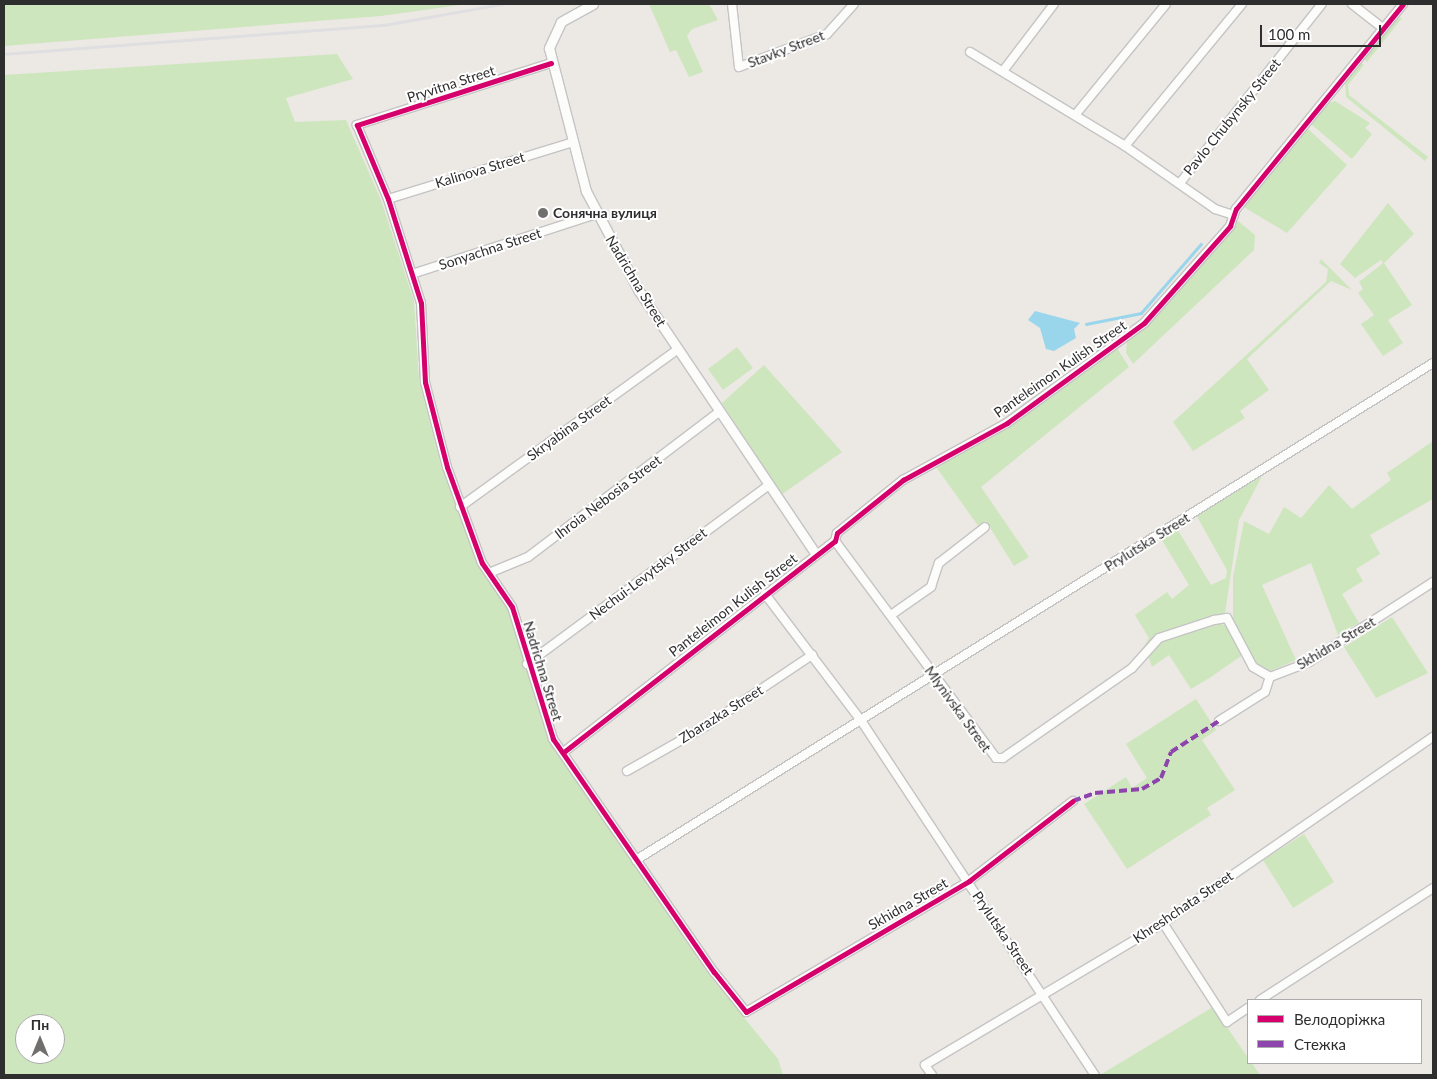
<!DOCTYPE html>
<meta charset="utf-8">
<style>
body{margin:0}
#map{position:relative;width:1437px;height:1079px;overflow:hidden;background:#ece8e4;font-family:Lato,sans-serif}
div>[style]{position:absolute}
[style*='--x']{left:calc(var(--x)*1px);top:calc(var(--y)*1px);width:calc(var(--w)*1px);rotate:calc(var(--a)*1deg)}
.green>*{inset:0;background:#cee6be}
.water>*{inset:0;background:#99d6ec}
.stream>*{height:2.5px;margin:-1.25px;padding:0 1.25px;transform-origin:1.25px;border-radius:1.25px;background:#99d6ec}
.roads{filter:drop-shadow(1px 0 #c5c4c5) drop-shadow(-1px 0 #c5c4c5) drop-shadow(0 1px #c5c4c5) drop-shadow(0 -1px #c5c4c5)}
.minor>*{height:8px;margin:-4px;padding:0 4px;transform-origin:4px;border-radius:4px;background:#fcfcfb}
.tertiary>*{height:9px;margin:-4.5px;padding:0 4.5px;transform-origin:4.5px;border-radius:4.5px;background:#fcfcfb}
.rail>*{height:2.5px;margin:-1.25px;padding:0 1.25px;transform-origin:1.25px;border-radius:1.25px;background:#dfdfe1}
.quiet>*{height:4px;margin-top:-2px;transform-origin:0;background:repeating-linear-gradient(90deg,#8e44ad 0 8px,transparent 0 12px)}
.cycleway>*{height:5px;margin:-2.5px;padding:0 2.5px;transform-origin:2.5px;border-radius:2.5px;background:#d6006c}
.dots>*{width:14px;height:14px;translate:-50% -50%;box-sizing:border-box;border:2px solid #fff;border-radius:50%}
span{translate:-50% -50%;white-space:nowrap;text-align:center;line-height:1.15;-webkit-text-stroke:4px #fff;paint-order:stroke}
.street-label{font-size:14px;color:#2e2e2e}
.poi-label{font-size:14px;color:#2e2e2e;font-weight:700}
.left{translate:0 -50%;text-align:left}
.frame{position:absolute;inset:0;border:5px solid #2e2e2e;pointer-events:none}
.legend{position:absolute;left:1247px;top:999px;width:175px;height:65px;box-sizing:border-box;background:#fff;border:1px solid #ababab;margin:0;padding:6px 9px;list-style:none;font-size:15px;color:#2e2e2e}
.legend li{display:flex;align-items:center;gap:10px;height:25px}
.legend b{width:25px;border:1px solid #ababab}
.north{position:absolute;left:15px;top:1014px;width:50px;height:50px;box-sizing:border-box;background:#fff;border:1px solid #ababab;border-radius:50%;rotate:0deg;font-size:14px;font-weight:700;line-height:20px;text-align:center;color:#2e2e2e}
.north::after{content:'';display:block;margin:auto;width:18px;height:22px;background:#706f6e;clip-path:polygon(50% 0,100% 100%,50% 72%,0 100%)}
.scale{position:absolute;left:1260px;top:25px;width:121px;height:22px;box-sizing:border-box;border:2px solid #2e2e2e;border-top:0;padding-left:6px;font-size:15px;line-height:18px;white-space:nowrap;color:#2e2e2e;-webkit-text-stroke:4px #fff;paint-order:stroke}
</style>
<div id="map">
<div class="green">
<div style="clip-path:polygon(4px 4px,467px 4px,381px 16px,4px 46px)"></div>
<div style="clip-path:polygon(649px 4px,709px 4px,718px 20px,692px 29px,687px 36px,703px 72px,689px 77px,676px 50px,670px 52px)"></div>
<div style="clip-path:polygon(1397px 17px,1402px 18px,1367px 62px,1363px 57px)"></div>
<div style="clip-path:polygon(evenodd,337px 54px,353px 79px,286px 98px,295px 122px,346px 120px,381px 200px,414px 301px,419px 380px,441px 466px,478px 565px,508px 609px,547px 736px,709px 975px,778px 1059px,783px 1075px,4px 1075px,4px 75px,337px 54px,25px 1024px,55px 1024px,55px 1054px,25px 1054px,25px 1024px)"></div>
<div style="clip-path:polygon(1360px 62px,1364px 65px,1348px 85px,1349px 95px,1428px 157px,1425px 161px,1346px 97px,1345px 81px)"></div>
<div style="clip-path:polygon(1335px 101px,1370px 123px,1365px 128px,1372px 134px,1352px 159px,1311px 124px,1327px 104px)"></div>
<div style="clip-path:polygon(1307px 128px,1347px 165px,1287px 233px,1244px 207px)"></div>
<div style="clip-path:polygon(1388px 203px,1414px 234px,1384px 263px,1412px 305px,1388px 320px,1403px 343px,1383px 356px,1361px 324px,1374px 315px,1358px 293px,1363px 289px,1359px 282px,1383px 263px,1381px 260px,1355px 278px,1340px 264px)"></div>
<div style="clip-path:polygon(1238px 221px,1255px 235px,1254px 250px,1133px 364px,1126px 353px,1127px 341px)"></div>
<div style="clip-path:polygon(1321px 259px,1352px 290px,1331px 281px,1247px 359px,1269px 390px,1240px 411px,1245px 418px,1193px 451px,1173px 422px,1326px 282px,1328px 269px,1319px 263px)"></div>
<div style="clip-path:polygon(737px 347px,753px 368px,723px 390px,708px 369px)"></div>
<div style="clip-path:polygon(1117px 348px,1129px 367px,981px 487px,1029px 557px,1014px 566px,986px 521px,979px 527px,936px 467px,928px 472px,933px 463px,1008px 424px)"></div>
<div style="clip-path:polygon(764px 365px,842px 452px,781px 495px,722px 403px)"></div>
<div style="clip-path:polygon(1433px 441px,1433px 499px,1370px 535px,1380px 554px,1356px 569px,1363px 581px,1342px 594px,1359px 623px,1338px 635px,1311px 563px,1262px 585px,1296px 660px,1268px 672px,1260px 670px,1233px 622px,1233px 577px,1244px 521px,1269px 534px,1284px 507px,1301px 518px,1329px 485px,1352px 509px,1391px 480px,1387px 473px)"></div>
<div style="clip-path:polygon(1262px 476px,1239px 520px,1225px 613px,1158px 635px,1141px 651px,1149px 638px,1135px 615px,1167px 592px,1172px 599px,1189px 585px,1160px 537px,1176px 527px,1211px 585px,1226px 578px,1227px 570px,1196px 515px)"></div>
<div style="clip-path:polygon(1392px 617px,1428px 673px,1376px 698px,1344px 647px)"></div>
<div style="clip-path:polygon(1216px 622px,1227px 626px,1241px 656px,1211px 677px,1191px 689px,1169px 655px,1152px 667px,1148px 656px,1161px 640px)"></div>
<div style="clip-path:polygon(1196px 699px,1216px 730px,1202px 740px,1235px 790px,1207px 808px,1211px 815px,1127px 869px,1084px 804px,1126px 777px,1132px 788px,1147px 778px,1126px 744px)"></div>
<div style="clip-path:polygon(1304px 834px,1334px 882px,1293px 908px,1263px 860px)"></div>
<div style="clip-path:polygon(1213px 1007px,1260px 1075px,1100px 1075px)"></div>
</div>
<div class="water">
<div style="clip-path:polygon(1035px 311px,1080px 323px,1074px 329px,1076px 338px,1054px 351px,1046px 349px,1040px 328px,1028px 320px)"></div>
</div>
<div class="stream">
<div style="--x:1086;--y:324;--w:56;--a:-11.3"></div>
<div style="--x:1141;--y:313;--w:91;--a:-49"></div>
</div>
<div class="roads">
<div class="minor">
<div style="--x:732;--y:4;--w:63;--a:83.7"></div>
<div style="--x:739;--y:67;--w:94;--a:-20.6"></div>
<div style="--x:827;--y:34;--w:40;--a:-48"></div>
<div style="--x:1352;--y:4;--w:39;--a:38"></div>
<div style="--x:970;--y:52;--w:181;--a:31.2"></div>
<div style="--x:1125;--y:146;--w:110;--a:35"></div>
<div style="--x:1215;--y:209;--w:20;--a:18"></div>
<div style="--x:551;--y:63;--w:204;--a:162.3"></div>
<div style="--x:357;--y:125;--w:80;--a:67.3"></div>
<div style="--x:388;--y:199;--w:109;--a:72.4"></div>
<div style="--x:421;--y:303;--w:79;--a:87.1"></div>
<div style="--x:425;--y:382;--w:88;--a:75.5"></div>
<div style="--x:447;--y:467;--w:102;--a:70"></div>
<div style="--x:482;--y:563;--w:53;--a:55.7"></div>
<div style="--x:512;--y:607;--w:138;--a:72.7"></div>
<div style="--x:553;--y:739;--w:283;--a:55.4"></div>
<div style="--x:714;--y:972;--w:51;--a:51.3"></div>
<div style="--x:746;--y:1012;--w:259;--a:-30.4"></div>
<div style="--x:969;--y:881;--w:131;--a:-37.6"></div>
<div style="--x:1003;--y:71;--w:84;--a:-52.7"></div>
<div style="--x:1076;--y:114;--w:142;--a:-50.7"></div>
<div style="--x:1125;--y:146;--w:184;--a:-50.5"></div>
<div style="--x:1180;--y:183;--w:228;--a:-51.6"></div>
<div style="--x:388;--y:199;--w:194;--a:-17.1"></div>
<div style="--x:412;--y:274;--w:194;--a:-18"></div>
<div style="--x:460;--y:507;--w:269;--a:-35.9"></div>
<div style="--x:835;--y:541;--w:270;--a:53.4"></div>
<div style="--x:996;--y:758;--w:7;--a:0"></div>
<div style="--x:1003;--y:758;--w:157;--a:-34.9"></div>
<div style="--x:1132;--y:668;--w:40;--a:-48"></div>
<div style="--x:1159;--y:638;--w:58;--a:-18.1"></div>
<div style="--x:1214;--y:620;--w:13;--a:-9"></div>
<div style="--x:1227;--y:618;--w:55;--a:62"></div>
<div style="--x:1253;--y:667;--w:20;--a:30"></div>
<div style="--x:489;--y:573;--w:42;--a:-22.3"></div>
<div style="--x:528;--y:557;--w:241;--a:-37.2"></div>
<div style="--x:765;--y:594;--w:161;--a:52.8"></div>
<div style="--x:862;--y:722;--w:423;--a:56.6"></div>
<div style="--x:891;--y:615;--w:49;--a:-35"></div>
<div style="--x:931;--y:587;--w:25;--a:-72"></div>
<div style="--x:939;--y:563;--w:58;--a:-38"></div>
<div style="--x:527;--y:664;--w:301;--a:-36.5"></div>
<div style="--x:1219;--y:721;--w:54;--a:-32.2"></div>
<div style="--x:1265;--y:692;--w:16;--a:-72"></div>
<div style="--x:1270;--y:677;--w:42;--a:-21"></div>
<div style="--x:1309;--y:662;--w:148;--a:-32.8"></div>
<div style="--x:565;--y:751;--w:342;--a:-37.9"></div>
<div style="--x:835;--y:541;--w:8;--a:-76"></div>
<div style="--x:837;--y:533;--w:85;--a:-38.8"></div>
<div style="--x:903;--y:480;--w:119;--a:-28.7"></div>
<div style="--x:1007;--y:423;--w:170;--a:-36.1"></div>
<div style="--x:1144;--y:323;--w:130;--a:-48.4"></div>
<div style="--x:1230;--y:226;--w:18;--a:-71"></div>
<div style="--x:1236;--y:209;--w:264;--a:-50.8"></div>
<div style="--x:627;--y:771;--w:91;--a:-29.7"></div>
<div style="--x:706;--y:726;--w:128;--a:-33.8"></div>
<div style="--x:636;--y:860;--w:939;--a:-31.95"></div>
<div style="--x:1163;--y:923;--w:118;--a:57.1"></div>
<div style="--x:1227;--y:1022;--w:25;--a:-34"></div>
<div style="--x:1260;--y:1000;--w:206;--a:-32.9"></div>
<div style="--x:932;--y:1075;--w:12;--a:-125"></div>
<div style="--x:925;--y:1065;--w:277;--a:-30.8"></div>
<div style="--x:1163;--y:923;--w:328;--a:-34.6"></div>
</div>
<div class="tertiary">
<div style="--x:593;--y:4;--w:37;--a:151"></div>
<div style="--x:561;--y:22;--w:29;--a:115"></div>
<div style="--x:549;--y:48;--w:148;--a:75.5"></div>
<div style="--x:586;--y:191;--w:113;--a:62.1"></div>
<div style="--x:639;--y:291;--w:317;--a:56.1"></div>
</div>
</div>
<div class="rail">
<div style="--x:4;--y:54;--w:381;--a:-4.4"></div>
<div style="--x:384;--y:25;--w:120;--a:-10.1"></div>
</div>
<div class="quiet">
<div style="--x:1073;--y:801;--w:23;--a:-20"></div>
<div style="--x:1095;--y:793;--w:47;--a:-4.9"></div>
<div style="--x:1142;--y:789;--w:22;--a:-30"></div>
<div style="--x:1161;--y:778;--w:28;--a:-69"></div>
<div style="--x:1171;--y:752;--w:57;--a:-32.9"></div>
</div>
<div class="cycleway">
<div style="--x:551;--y:63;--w:204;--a:162.3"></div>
<div style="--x:357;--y:125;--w:80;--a:67.3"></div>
<div style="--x:388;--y:199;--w:109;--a:72.4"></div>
<div style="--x:421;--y:303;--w:79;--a:87.1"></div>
<div style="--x:425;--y:382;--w:88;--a:75.5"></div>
<div style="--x:447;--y:467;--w:102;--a:70"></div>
<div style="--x:482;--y:563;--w:53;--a:55.7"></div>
<div style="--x:512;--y:607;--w:138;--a:72.7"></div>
<div style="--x:553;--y:739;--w:283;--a:55.4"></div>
<div style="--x:714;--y:972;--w:51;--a:51.3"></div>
<div style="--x:746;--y:1012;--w:259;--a:-30.4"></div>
<div style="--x:969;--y:881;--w:131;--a:-37.6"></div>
<div style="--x:565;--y:751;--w:342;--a:-37.9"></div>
<div style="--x:835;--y:541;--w:8;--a:-76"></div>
<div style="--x:837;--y:533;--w:85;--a:-38.8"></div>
<div style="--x:903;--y:480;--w:119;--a:-28.7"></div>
<div style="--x:1007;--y:423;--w:170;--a:-36.1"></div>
<div style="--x:1144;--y:323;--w:130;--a:-48.4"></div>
<div style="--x:1230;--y:226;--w:18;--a:-71"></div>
<div style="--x:1236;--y:209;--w:264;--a:-50.8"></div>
</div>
<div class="dots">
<div style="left:543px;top:213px;background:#706f6e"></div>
</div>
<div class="street-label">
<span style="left:786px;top:49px;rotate:-21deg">Stavky Street</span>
<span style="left:451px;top:84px;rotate:-18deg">Pryvitna Street</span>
<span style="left:1232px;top:117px;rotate:-51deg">Pavlo Chubynsky Street</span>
<span style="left:480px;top:170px;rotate:-17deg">Kalinova Street</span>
<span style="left:490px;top:249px;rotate:-18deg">Sonyachna Street</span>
<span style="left:636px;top:281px;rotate:59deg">Nadrichna Street</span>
<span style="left:1060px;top:369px;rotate:-35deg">Panteleimon Kulish Street</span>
<span style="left:569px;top:428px;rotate:-36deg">Skryabina Street</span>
<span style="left:608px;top:497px;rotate:-37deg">Ihroia Nebosia Street</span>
<span style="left:1147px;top:542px;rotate:-32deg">Prylutska Street</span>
<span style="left:648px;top:574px;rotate:-37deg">Nechui-Levytsky Street</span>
<span style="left:733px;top:605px;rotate:-38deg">Panteleimon Kulish Street</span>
<span style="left:1336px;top:643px;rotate:-31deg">Skhidna Street</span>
<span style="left:543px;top:671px;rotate:73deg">Nadrichna Street</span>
<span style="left:958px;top:709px;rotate:54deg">Mlynivska Street</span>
<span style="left:721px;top:714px;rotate:-32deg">Zbarazka Street</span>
<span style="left:908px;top:904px;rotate:-30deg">Skhidna Street</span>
<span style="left:1183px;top:907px;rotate:-34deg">Khreshchata Street</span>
<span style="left:1003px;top:933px;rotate:56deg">Prylutska Street</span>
</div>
<div class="poi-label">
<span class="left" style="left:553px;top:213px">Сонячна вулиця</span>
</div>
<div class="frame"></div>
<ul class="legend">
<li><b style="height:6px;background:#d6006c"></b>Велодоріжка</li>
<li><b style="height:6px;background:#8e44ad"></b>Стежка</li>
</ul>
<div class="north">Пн</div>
<div class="scale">100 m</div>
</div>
